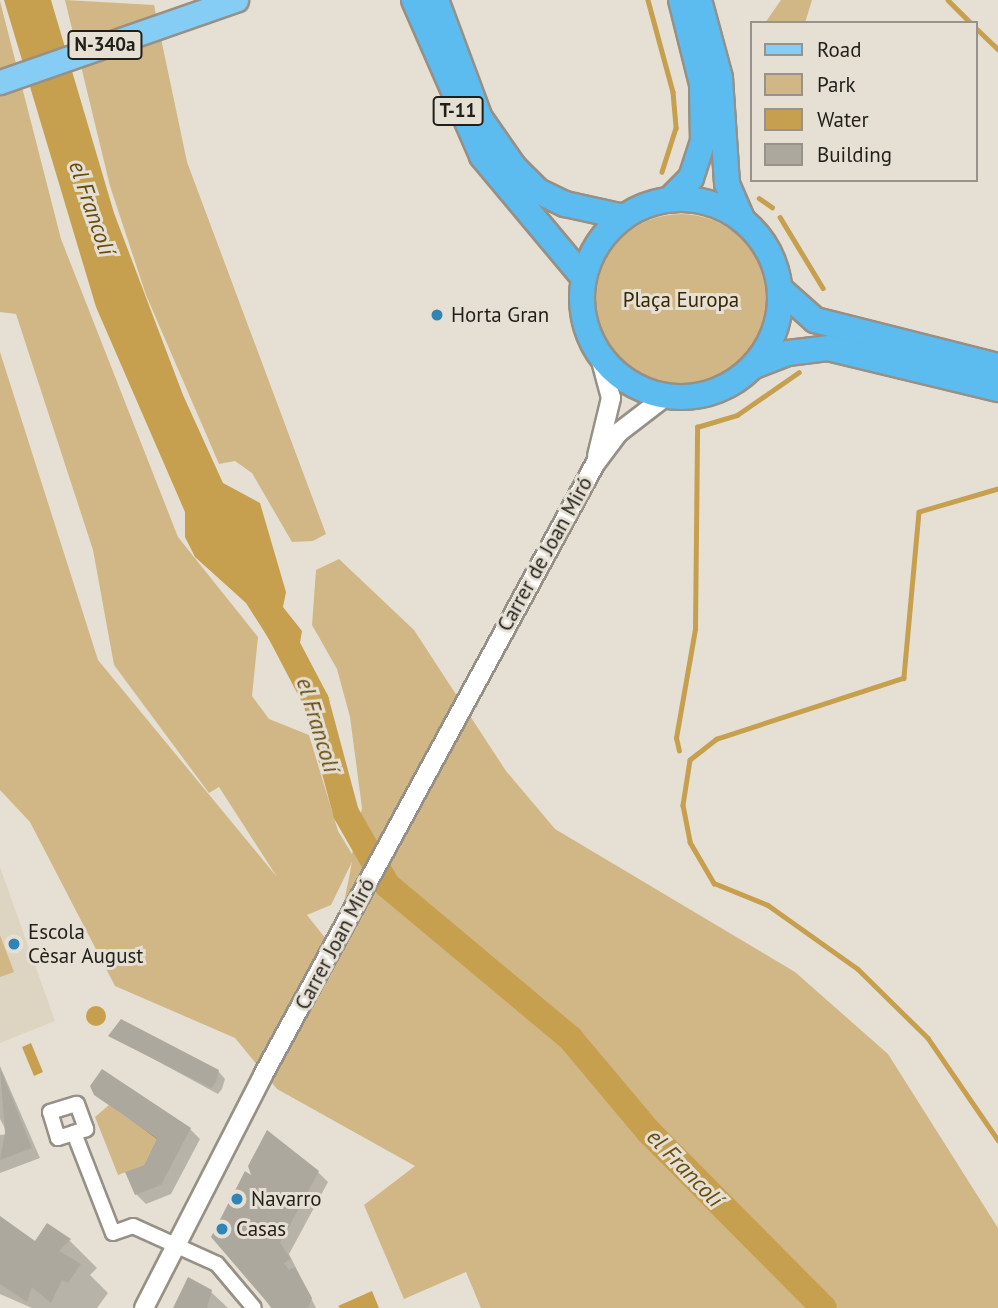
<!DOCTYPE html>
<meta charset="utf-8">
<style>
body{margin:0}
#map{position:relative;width:998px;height:1308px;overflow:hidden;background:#e6e0d4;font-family:"PT Sans",sans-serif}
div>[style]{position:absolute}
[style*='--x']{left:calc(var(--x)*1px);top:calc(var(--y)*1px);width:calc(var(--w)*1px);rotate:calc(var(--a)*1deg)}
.built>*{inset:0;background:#ded4c2}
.green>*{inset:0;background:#d1b785}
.round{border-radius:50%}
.water>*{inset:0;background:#c7a04f}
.shadow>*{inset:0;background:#0003}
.stream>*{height:4.5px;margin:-2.25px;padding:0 2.25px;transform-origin:2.25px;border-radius:2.25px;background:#c7a04f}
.river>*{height:26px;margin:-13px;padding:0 13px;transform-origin:13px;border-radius:13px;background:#c7a04f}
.building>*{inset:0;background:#ada89d}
.roads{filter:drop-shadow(2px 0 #969086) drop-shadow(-2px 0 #969086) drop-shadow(0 2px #969086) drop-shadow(0 -2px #969086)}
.minor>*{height:14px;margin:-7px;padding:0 7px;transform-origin:7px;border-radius:7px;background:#fff}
.tertiary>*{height:18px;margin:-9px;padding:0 9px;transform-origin:9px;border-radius:9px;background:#fff}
.primary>*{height:23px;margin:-11.5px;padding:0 11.5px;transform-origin:11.5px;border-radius:11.5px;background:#85cdf4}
.trunk>*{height:24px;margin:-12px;padding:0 12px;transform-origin:12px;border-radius:12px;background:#5cbcf0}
.trunk>.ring{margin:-12px;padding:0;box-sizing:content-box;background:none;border:24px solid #5cbcf0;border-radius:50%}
.dots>*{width:19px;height:19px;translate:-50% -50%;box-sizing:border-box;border:4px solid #e6e0d4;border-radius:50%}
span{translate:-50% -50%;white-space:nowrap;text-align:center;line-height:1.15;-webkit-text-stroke:6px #e6e0d4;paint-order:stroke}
.shield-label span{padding:2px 5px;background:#e6e0d4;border:2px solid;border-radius:5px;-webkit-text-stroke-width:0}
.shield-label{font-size:19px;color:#211f1a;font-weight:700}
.park-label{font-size:21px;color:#362602}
.poi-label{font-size:21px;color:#211f1a}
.left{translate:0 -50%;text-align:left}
.street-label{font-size:21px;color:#211f1a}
.water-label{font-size:23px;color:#674c0d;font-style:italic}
.legend{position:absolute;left:750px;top:21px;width:228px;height:161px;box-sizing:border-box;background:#e6e0d4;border:2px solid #97938a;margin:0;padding:9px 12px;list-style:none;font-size:21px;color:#211f1a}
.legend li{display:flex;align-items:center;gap:14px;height:35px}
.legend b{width:35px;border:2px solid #97938a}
</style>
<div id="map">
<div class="built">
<div style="clip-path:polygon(0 867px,55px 1021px,0 1043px)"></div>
</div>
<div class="green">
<div style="clip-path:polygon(65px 0,154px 5px,187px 162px,326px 534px,313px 541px,292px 542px,252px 473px,235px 461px,219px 464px,146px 295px,110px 186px)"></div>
<div style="clip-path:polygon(781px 0,812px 0,805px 23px,765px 23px)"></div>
<div style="clip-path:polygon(evenodd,0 1px,61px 239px,178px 537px,258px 637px,252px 696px,269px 719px,309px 735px,338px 831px,352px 854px,362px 808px,350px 717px,337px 669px,312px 625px,316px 570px,339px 559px,414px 630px,506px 771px,555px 829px,795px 972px,888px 1054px,998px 1228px,998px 1308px,481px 1308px,466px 1272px,404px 1299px,364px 1205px,415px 1166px,277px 1089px,235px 1038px,115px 986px,30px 822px,0 790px,0 352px,98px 660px,277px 877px,219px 787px,209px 793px,114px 665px,93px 550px,16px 314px,0 312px,0 1px,352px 862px,341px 918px,326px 939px,307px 915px,331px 905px,352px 862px)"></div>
<div class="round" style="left:595px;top:214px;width:172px;height:172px"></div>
<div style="clip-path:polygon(0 935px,14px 972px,0 977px)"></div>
<div style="clip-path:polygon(109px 1105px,157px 1138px,144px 1165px,118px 1175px,95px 1117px)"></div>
</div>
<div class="water">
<div style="clip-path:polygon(4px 0,51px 0,114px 213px,183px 395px,223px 483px,260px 503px,286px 592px,283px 607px,302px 631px,300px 643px,279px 655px,246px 603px,195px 557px,185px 537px,185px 512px,96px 307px)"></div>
<div class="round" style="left:86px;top:1006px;width:20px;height:20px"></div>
<div style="clip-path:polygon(31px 1043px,43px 1072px,34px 1076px,22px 1047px)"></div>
<div style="clip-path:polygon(372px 1291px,379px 1308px,340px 1308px,338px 1306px)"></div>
</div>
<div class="shadow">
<div style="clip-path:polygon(111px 1036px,218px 1071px,225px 1079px,222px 1089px,218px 1094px)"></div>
<div style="clip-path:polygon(0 1066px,40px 1158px,0 1173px,0 1135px,8px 1134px,0 1119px)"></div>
<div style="clip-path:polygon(95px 1094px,190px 1129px,200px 1139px,171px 1194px,146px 1204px,136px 1194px,158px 1140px)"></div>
<div style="clip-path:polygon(318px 1172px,328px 1182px,289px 1254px,316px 1308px,271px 1308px,239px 1261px,254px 1178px)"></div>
<div style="clip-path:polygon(0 1218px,35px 1243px,47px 1226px,70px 1241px,97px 1268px,90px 1275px,108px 1293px,97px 1308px,32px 1308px,0 1294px)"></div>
<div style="clip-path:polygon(211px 1292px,228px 1308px,175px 1308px)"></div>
</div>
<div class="stream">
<div style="--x:648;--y:0;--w:95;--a:74.8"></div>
<div style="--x:673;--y:92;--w:36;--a:85"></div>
<div style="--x:676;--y:128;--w:46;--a:107.7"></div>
<div style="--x:948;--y:0;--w:33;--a:45"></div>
<div style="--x:975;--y:27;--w:32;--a:44"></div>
<div style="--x:759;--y:198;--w:16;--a:35"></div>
<div style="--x:780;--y:217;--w:83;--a:58.8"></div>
<div style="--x:998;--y:489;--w:82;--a:163.8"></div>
<div style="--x:919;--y:512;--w:167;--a:95.2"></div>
<div style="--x:904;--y:678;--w:197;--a:161.9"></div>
<div style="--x:717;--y:739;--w:34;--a:142"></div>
<div style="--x:690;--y:760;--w:46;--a:98.8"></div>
<div style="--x:683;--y:805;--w:38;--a:79"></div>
<div style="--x:690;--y:842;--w:48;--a:59.7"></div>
<div style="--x:714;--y:883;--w:58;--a:22.2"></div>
<div style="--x:768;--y:905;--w:110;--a:35.4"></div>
<div style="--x:858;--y:969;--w:98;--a:44.6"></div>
<div style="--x:928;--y:1038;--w:124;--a:55.5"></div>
<div style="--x:679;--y:751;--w:13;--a:-103"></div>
<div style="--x:676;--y:738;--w:111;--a:-80.1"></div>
<div style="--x:695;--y:629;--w:202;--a:-89.4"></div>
<div style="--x:697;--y:427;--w:42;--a:-16.7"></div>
<div style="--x:737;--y:415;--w:75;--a:-34.7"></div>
</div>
<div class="river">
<div style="--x:273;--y:619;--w:93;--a:62.3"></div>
<div style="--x:316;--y:701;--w:116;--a:75"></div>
<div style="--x:346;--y:813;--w:83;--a:60.3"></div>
<div style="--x:387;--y:885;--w:239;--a:39.9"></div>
<div style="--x:570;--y:1038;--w:123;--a:50"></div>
<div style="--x:649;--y:1132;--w:248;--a:45.2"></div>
</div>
<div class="building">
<div style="clip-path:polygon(121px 1019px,219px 1070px,216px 1082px,211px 1088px,108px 1036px)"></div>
<div style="clip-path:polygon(0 1068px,32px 1148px,0 1160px,5px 1133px)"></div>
<div style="clip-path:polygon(102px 1069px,191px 1128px,161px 1185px,135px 1195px,125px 1172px,144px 1165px,157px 1138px,94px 1095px,90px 1086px)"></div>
<div style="clip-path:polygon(267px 1130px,319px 1171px,280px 1243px,291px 1259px,284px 1263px,289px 1270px,295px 1267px,312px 1298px,308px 1308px,272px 1308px,211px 1237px,245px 1171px,251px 1175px,248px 1166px)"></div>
<div style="clip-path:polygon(0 1216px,35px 1241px,47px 1223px,71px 1239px,59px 1251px,81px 1264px,68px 1283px,62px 1280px,51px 1303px,32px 1287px,27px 1302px,0 1284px)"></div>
<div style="clip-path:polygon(188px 1277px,212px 1290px,207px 1308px,173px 1308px)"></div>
</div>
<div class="roads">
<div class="minor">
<div style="--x:74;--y:1133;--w:17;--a:163"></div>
<div style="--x:58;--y:1138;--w:27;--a:-107"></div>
<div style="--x:50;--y:1112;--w:28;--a:-17"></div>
<div style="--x:77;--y:1104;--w:27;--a:70"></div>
<div style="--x:86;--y:1129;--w:13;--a:162"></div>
<div style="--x:74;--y:1133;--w:107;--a:68.7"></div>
<div style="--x:113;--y:1233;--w:21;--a:-19"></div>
<div style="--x:133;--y:1226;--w:92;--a:24.3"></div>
<div style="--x:217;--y:1264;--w:57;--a:49.9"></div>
</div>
<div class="tertiary">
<div style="--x:597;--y:456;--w:60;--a:-76.4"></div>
<div style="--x:611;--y:398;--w:42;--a:-105"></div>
<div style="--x:144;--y:1308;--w:262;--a:-62.9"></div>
<div style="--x:263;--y:1075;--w:695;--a:-61.48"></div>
<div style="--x:595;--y:464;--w:39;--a:-53"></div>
<div style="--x:618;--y:433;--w:59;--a:-37.5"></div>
</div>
<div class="primary">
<div style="--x:0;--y:82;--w:250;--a:-19.2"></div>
</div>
<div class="trunk">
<div style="--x:414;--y:0;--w:170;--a:66.4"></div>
<div style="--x:482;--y:156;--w:158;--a:50.1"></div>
<div style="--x:436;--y:0;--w:126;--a:69.6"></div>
<div style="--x:480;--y:118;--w:60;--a:55.2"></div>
<div style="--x:514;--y:167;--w:34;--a:45"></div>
<div style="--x:538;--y:191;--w:30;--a:26"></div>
<div style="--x:565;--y:204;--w:60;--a:12.4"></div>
<div style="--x:699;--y:0;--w:81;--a:74.9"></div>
<div style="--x:720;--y:78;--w:106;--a:86.2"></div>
<div style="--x:727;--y:184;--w:40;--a:66.6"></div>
<div class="ring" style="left:582px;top:199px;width:174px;height:174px"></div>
<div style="--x:669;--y:200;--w:31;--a:-45"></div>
<div style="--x:691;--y:178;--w:38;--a:-72"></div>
<div style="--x:703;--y:142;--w:58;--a:-91"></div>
<div style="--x:702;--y:84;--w:87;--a:-104"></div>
<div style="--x:780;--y:289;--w:47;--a:41.5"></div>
<div style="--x:815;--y:320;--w:189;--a:14.1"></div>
<div style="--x:754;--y:366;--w:36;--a:-21"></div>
<div style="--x:788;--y:353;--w:40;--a:-7.1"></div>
<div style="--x:828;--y:348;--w:175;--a:13.6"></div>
</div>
</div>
<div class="dots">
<div style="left:437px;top:315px;background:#3185b5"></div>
<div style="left:14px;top:944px;background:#3185b5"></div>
<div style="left:237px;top:1199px;background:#3185b5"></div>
<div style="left:222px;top:1229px;background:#3185b5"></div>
</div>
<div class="shield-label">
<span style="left:105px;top:45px">N-340a</span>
<span style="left:458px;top:111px">T-11</span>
</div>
<div class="park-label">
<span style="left:681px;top:300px">Plaça Europa</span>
</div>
<div class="poi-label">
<span class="left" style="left:451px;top:315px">Horta Gran</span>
<span class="left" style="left:28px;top:944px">Escola<br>Cèsar August</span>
<span class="left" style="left:251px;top:1199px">Navarro</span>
<span class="left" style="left:236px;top:1229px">Casas</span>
</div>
<div class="street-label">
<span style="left:545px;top:554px;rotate:-61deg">Carrer de Joan Miró</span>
<span style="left:335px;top:944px;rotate:-62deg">Carrer Joan Miró</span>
</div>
<div class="water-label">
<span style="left:92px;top:208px;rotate:71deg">el Francolí</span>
<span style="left:318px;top:725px;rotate:73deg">el Francolí</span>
<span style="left:685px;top:1168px;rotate:46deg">el Francolí</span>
</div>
<ul class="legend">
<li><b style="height:9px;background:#85cdf4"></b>Road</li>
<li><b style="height:19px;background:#d1b785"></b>Park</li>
<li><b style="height:19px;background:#c7a04f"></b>Water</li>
<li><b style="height:19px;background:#ada89d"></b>Building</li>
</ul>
</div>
